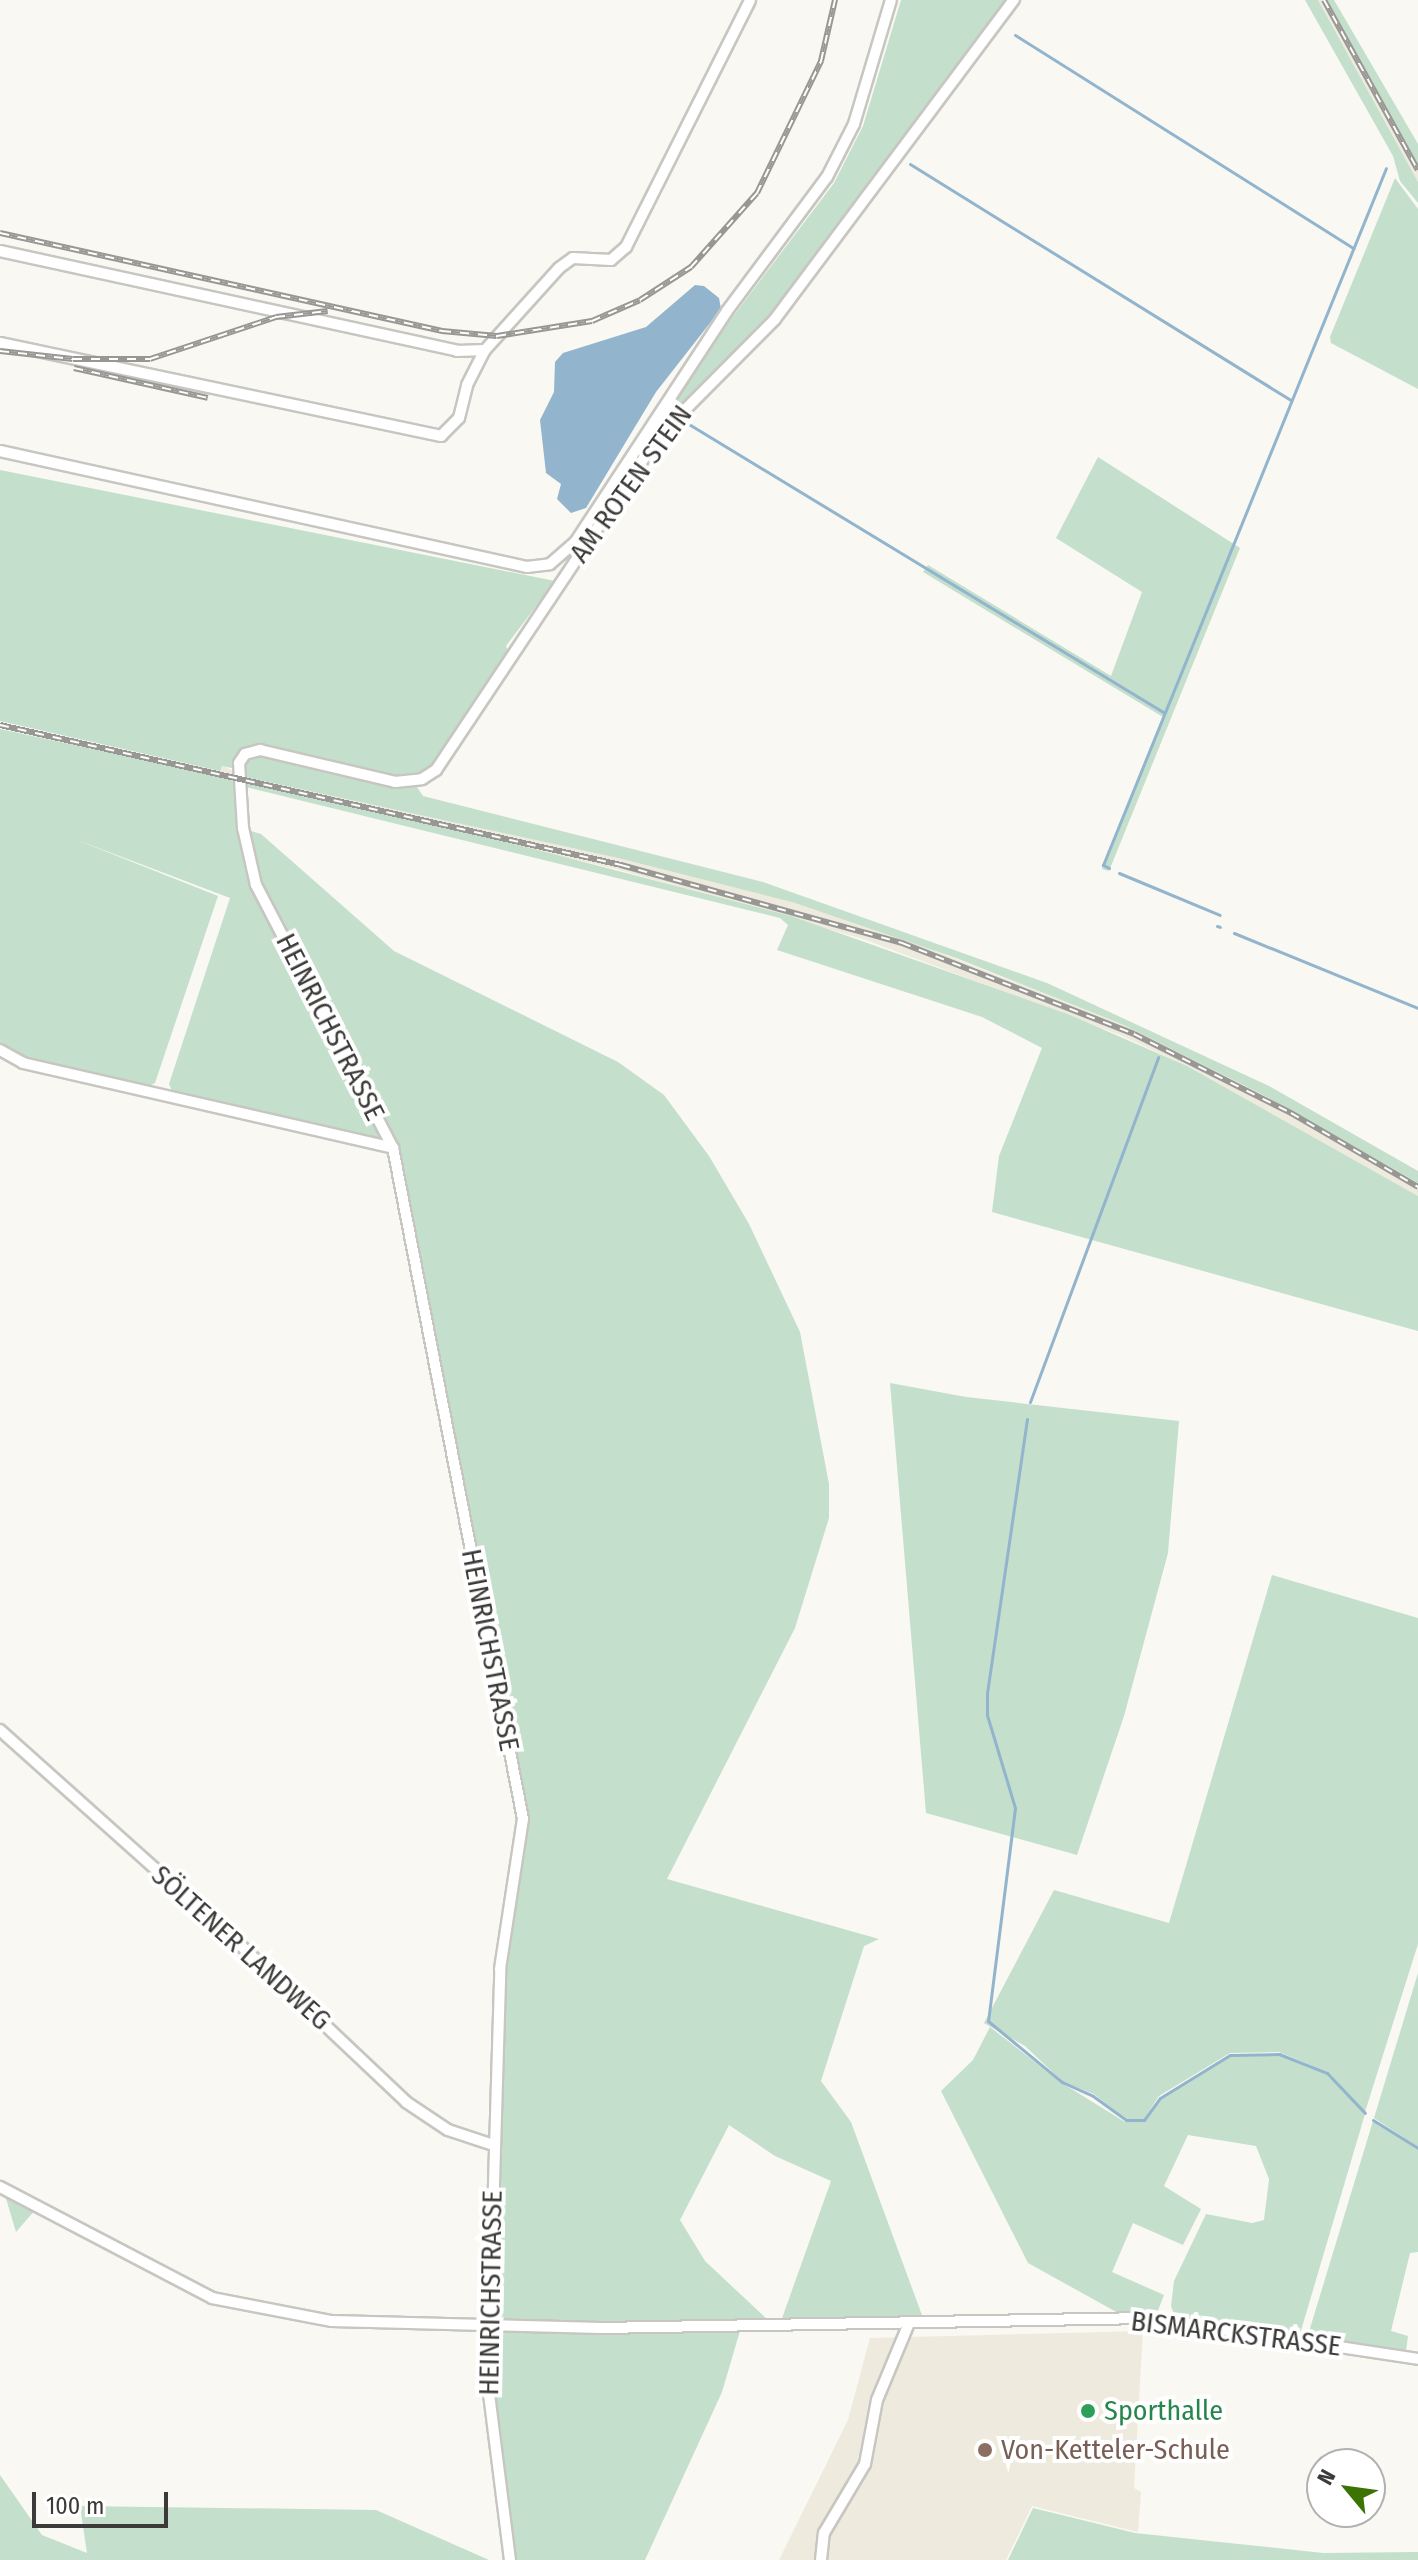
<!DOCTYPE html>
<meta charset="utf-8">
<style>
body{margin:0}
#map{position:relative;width:1418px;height:2560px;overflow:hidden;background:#f9f8f2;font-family:"Fira Sans Condensed",sans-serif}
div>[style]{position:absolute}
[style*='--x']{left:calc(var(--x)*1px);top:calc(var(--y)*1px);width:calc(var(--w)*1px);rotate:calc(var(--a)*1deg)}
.built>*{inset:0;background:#eeeade}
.green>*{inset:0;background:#c4dfcc}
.water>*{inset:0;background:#92b4cd}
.stream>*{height:3px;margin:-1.5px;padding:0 1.5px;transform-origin:1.5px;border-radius:1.5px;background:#92b4cd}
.roads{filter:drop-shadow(2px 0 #c7c6c1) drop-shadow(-2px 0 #c7c6c1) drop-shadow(0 2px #c7c6c1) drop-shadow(0 -2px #c7c6c1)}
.minor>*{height:10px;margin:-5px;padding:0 5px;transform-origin:5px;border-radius:5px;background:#fff}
.rail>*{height:6px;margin-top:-3px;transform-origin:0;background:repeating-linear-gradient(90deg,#fff 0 9px,#989793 0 18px);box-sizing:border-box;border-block:2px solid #989793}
.dots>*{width:22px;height:22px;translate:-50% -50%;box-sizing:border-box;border:4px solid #fff;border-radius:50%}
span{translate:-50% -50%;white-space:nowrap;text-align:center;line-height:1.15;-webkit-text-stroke:8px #fff;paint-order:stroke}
.street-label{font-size:28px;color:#3c3b39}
.leisure-label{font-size:28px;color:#27864d}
.left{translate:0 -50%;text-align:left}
.education-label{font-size:28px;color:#785e54}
.north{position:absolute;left:1306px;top:2448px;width:80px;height:80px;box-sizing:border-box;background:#fff;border:2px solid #b1b1b0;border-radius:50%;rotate:299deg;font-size:22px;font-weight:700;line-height:32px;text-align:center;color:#3c3b39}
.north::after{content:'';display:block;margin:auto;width:28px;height:36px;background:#3b7403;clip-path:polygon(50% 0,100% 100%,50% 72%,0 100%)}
.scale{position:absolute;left:32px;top:2492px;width:136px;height:36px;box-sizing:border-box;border:4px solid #3c3b39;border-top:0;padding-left:10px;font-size:24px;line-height:28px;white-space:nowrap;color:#3c3b39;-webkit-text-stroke:6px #fff;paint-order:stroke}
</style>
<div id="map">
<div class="built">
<div style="clip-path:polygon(1318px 0,1327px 0,1418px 165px,1418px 182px)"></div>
<div style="clip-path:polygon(0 723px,219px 771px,221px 765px,245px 777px,618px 858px,795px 903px,910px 941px,1124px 1025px,1192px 1058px,1418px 1183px,1418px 1196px,1187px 1066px,1120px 1035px,863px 939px,616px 869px,0 728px)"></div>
<div style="clip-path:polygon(1143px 2331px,1134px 2488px,1141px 2492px,1138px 2532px,1032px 2506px,1006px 2560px,779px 2560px,848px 2420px,870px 2338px)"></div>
</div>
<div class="green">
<div style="clip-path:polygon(901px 0,1008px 0,767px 323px,661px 428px,657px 424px,731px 319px,834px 183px,863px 126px)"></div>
<div style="clip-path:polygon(1305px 0,1318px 0,1418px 182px,1418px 203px,1400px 181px,1393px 156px)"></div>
<div style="clip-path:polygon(1327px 0,1334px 0,1418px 144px,1418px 165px)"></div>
<div style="clip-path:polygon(1395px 178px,1418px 209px,1418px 389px,1331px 343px,1330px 337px)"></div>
<div style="clip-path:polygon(1098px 457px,1240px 548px,1109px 871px,1102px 869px,1163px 717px,923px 572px,928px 565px,1111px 676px,1142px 592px,1056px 538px)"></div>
<div style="clip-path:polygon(0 470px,555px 581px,506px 646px,509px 653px,426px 775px,413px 781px,423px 796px,763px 882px,1047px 983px,1269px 1086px,1418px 1171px,1418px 1183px,1263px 1095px,1124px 1025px,956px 958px,795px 903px,618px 858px,245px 777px,246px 771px,222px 766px,220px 771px,0 721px)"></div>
<div style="clip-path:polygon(0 729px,233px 779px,240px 828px,261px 834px,394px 951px,618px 1062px,664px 1095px,709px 1156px,749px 1224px,800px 1332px,829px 1484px,829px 1518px,795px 1628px,667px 1879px,879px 1939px,864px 1946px,821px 2081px,851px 2122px,923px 2318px,781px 2321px,831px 2181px,775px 2156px,729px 2125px,680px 2220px,705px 2261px,770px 2322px,742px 2324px,722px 2392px,645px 2560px,513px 2560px,491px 2416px,492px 2331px,599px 2330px,492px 2324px,506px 1971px,526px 1815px,397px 1144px,173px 1093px,169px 1084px,230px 898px,72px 838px,218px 896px,155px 1083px,147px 1087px,27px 1059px,0 1043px)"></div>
<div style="clip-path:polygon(245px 782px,488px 837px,791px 916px,1070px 1015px,1187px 1066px,1418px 1196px,1418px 1331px,992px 1212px,999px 1156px,1042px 1048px,982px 1017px,777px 950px,788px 925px,780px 918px,246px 787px)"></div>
<div style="clip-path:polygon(890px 1383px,966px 1397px,1179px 1421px,1168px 1553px,1124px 1716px,1077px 1855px,926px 1813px)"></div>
<div style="clip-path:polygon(1272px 1575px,1418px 1618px,1418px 1944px,1365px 2112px,1327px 2072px,1279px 2052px,1230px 2053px,1159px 2096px,1144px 2119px,1126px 2120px,1094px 2094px,1063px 2082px,1025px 2046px,984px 2023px,1054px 1890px,1169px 1923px)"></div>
<div style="clip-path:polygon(1418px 1973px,1418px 2147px,1374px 2118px)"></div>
<div style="clip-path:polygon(990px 2027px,1062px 2083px,1125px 2122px,1145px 2121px,1160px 2099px,1229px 2056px,1278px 2054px,1326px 2074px,1365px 2114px,1300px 2334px,1174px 2314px,1171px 2306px,1174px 2281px,1206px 2214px,1252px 2223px,1264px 2220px,1269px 2179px,1256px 2146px,1188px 2135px,1164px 2186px,1201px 2209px,1183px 2245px,1133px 2223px,1112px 2272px,1164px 2295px,1157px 2313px,1120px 2314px,1028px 2263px,941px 2091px,973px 2060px)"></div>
<div style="clip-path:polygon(1373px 2121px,1418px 2149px,1418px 2252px,1410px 2253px,1391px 2331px,1408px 2336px,1406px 2351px,1418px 2355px,1308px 2335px)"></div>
<div style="clip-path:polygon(0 2190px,36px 2209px,16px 2232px,5px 2195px)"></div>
<div style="clip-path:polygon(0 2475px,42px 2535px,87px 2553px,80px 2506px,376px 2510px,489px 2560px,0 2560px)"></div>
<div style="clip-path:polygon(1033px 2508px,1135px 2533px,1323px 2553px,1418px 2552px,1418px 2560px,1008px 2560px)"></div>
</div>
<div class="water">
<div style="clip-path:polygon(695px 285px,704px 286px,719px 298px,721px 309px,656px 392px,586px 508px,571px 513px,557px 499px,561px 484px,546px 473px,540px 420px,554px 392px,555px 362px,563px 353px,646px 327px)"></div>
</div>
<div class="stream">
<div style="--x:1015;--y:35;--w:400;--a:32.2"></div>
<div style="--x:910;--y:164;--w:448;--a:31.8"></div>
<div style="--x:687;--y:423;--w:557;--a:31.26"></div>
<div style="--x:1109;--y:868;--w:7;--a:-153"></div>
<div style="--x:1103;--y:865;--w:752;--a:-67.9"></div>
<div style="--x:1119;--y:873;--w:109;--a:22.6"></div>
<div style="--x:1217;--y:926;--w:3;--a:18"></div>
<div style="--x:1234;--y:933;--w:199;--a:22.2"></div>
<div style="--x:1030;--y:1402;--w:368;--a:-69.6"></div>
<div style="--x:1027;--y:1419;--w:277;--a:98.3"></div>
<div style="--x:987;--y:1693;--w:22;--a:90"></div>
<div style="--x:987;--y:1715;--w:97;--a:73.2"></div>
<div style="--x:1015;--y:1808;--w:215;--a:97.2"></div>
<div style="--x:988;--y:2021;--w:96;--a:39.5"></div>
<div style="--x:1062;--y:2082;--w:34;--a:24"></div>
<div style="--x:1093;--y:2096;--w:41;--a:36"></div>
<div style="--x:1126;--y:2120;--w:18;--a:0"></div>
<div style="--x:1144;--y:2120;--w:27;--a:-54"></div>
<div style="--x:1160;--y:2098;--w:82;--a:-31.6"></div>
<div style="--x:1230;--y:2055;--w:49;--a:-1.2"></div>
<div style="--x:1279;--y:2054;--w:52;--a:21.6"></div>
<div style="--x:1327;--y:2073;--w:55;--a:46.5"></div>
<div style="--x:1373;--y:2120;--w:53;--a:31.9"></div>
</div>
<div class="roads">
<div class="minor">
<div style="--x:0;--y:251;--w:468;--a:12.3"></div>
<div style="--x:457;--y:351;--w:28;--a:-2"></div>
<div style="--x:0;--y:343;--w:451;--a:11.9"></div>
<div style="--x:441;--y:436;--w:25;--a:-45"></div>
<div style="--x:459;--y:418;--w:34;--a:-76"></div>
<div style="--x:467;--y:385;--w:39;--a:-63"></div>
<div style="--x:485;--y:350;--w:110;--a:-47.9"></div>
<div style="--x:559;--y:268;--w:17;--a:-36"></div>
<div style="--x:573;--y:258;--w:38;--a:3"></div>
<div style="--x:611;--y:260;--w:20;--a:-41"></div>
<div style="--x:626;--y:247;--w:276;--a:-63.3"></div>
<div style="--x:0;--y:451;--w:540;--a:12.41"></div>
<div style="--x:527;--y:567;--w:23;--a:-7"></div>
<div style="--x:550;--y:564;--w:35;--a:-41"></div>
<div style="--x:576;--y:541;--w:275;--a:-56.7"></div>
<div style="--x:727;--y:311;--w:167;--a:-53.3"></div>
<div style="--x:827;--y:177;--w:59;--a:-63"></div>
<div style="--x:854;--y:124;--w:129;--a:-73.4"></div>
<div style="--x:0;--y:1050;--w:26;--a:29"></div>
<div style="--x:23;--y:1063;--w:380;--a:12.9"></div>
<div style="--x:0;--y:1730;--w:317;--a:41.8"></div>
<div style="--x:236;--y:1941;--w:234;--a:43.4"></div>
<div style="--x:406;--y:2102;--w:50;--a:33.7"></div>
<div style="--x:448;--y:2130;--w:47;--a:18.4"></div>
<div style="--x:0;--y:2187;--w:239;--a:27.6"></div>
<div style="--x:212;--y:2298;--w:122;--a:10.9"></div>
<div style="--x:332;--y:2321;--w:269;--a:1.5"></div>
<div style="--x:601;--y:2328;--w:547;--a:-1.05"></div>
<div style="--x:1148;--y:2318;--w:273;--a:8.6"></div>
<div style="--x:510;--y:2560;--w:176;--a:-97.2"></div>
<div style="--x:488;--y:2385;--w:416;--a:-88.3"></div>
<div style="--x:500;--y:1969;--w:152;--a:-81.3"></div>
<div style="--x:523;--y:1819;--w:683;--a:-100.96"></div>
<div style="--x:393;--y:1148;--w:297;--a:-117.5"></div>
<div style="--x:256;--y:885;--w:58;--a:-102.8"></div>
<div style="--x:243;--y:828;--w:65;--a:-93.5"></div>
<div style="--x:239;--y:763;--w:11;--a:-56"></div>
<div style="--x:245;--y:754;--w:16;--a:-15"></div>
<div style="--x:260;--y:750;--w:139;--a:13.3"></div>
<div style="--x:395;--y:782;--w:27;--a:-6"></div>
<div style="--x:422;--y:779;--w:17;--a:-33"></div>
<div style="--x:436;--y:770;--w:400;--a:-56.3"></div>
<div style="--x:658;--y:437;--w:166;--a:-45.2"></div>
<div style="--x:775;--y:319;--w:399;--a:-53.2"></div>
<div style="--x:821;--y:2560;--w:27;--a:-84"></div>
<div style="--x:824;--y:2533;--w:80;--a:-59.3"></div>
<div style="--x:865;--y:2464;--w:65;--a:-79.4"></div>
<div style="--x:877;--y:2400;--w:83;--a:-67.4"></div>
</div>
</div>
<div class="rail">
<div style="--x:1324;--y:0;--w:194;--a:61.1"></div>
<div style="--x:0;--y:233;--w:453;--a:12.5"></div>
<div style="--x:442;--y:331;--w:55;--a:5.2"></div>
<div style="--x:497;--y:336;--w:96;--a:-9"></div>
<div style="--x:592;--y:321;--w:52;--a:-23.6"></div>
<div style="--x:640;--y:300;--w:61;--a:-32.9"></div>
<div style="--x:691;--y:267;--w:99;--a:-48.3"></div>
<div style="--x:757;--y:193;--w:147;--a:-64.1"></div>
<div style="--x:821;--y:61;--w:63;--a:-77.1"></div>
<div style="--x:0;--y:351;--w:73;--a:6.3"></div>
<div style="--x:73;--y:359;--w:77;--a:0"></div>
<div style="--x:150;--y:359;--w:133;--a:-18.4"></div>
<div style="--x:276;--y:317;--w:52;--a:-6.6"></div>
<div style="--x:74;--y:368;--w:137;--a:12.6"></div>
<div style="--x:0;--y:725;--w:637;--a:12.7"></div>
<div style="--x:621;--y:865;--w:292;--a:15.5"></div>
<div style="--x:902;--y:943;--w:249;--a:21.4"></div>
<div style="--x:1134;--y:1034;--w:176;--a:26.7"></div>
<div style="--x:1291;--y:1113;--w:147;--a:30.2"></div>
</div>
<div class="dots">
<div style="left:1088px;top:2411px;background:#2e9e5b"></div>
<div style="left:985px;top:2450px;background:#8d6e63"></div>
</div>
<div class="street-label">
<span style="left:631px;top:484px;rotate:-54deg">AM ROTEN STEIN</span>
<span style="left:330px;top:1027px;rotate:63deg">HEINRICHSTRASSE</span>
<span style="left:490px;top:1650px;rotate:79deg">HEINRICHSTRASSE</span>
<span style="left:241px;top:1948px;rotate:42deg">SÖLTENER LANDWEG</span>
<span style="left:491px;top:2293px;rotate:-89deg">HEINRICHSTRASSE</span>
<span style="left:1236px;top:2334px;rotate:7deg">BISMARCKSTRASSE</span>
</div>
<div class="leisure-label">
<span class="left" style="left:1104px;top:2411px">Sporthalle</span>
</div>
<div class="education-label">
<span class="left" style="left:1001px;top:2450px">Von-Ketteler-Schule</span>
</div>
<div class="north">N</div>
<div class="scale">100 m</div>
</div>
